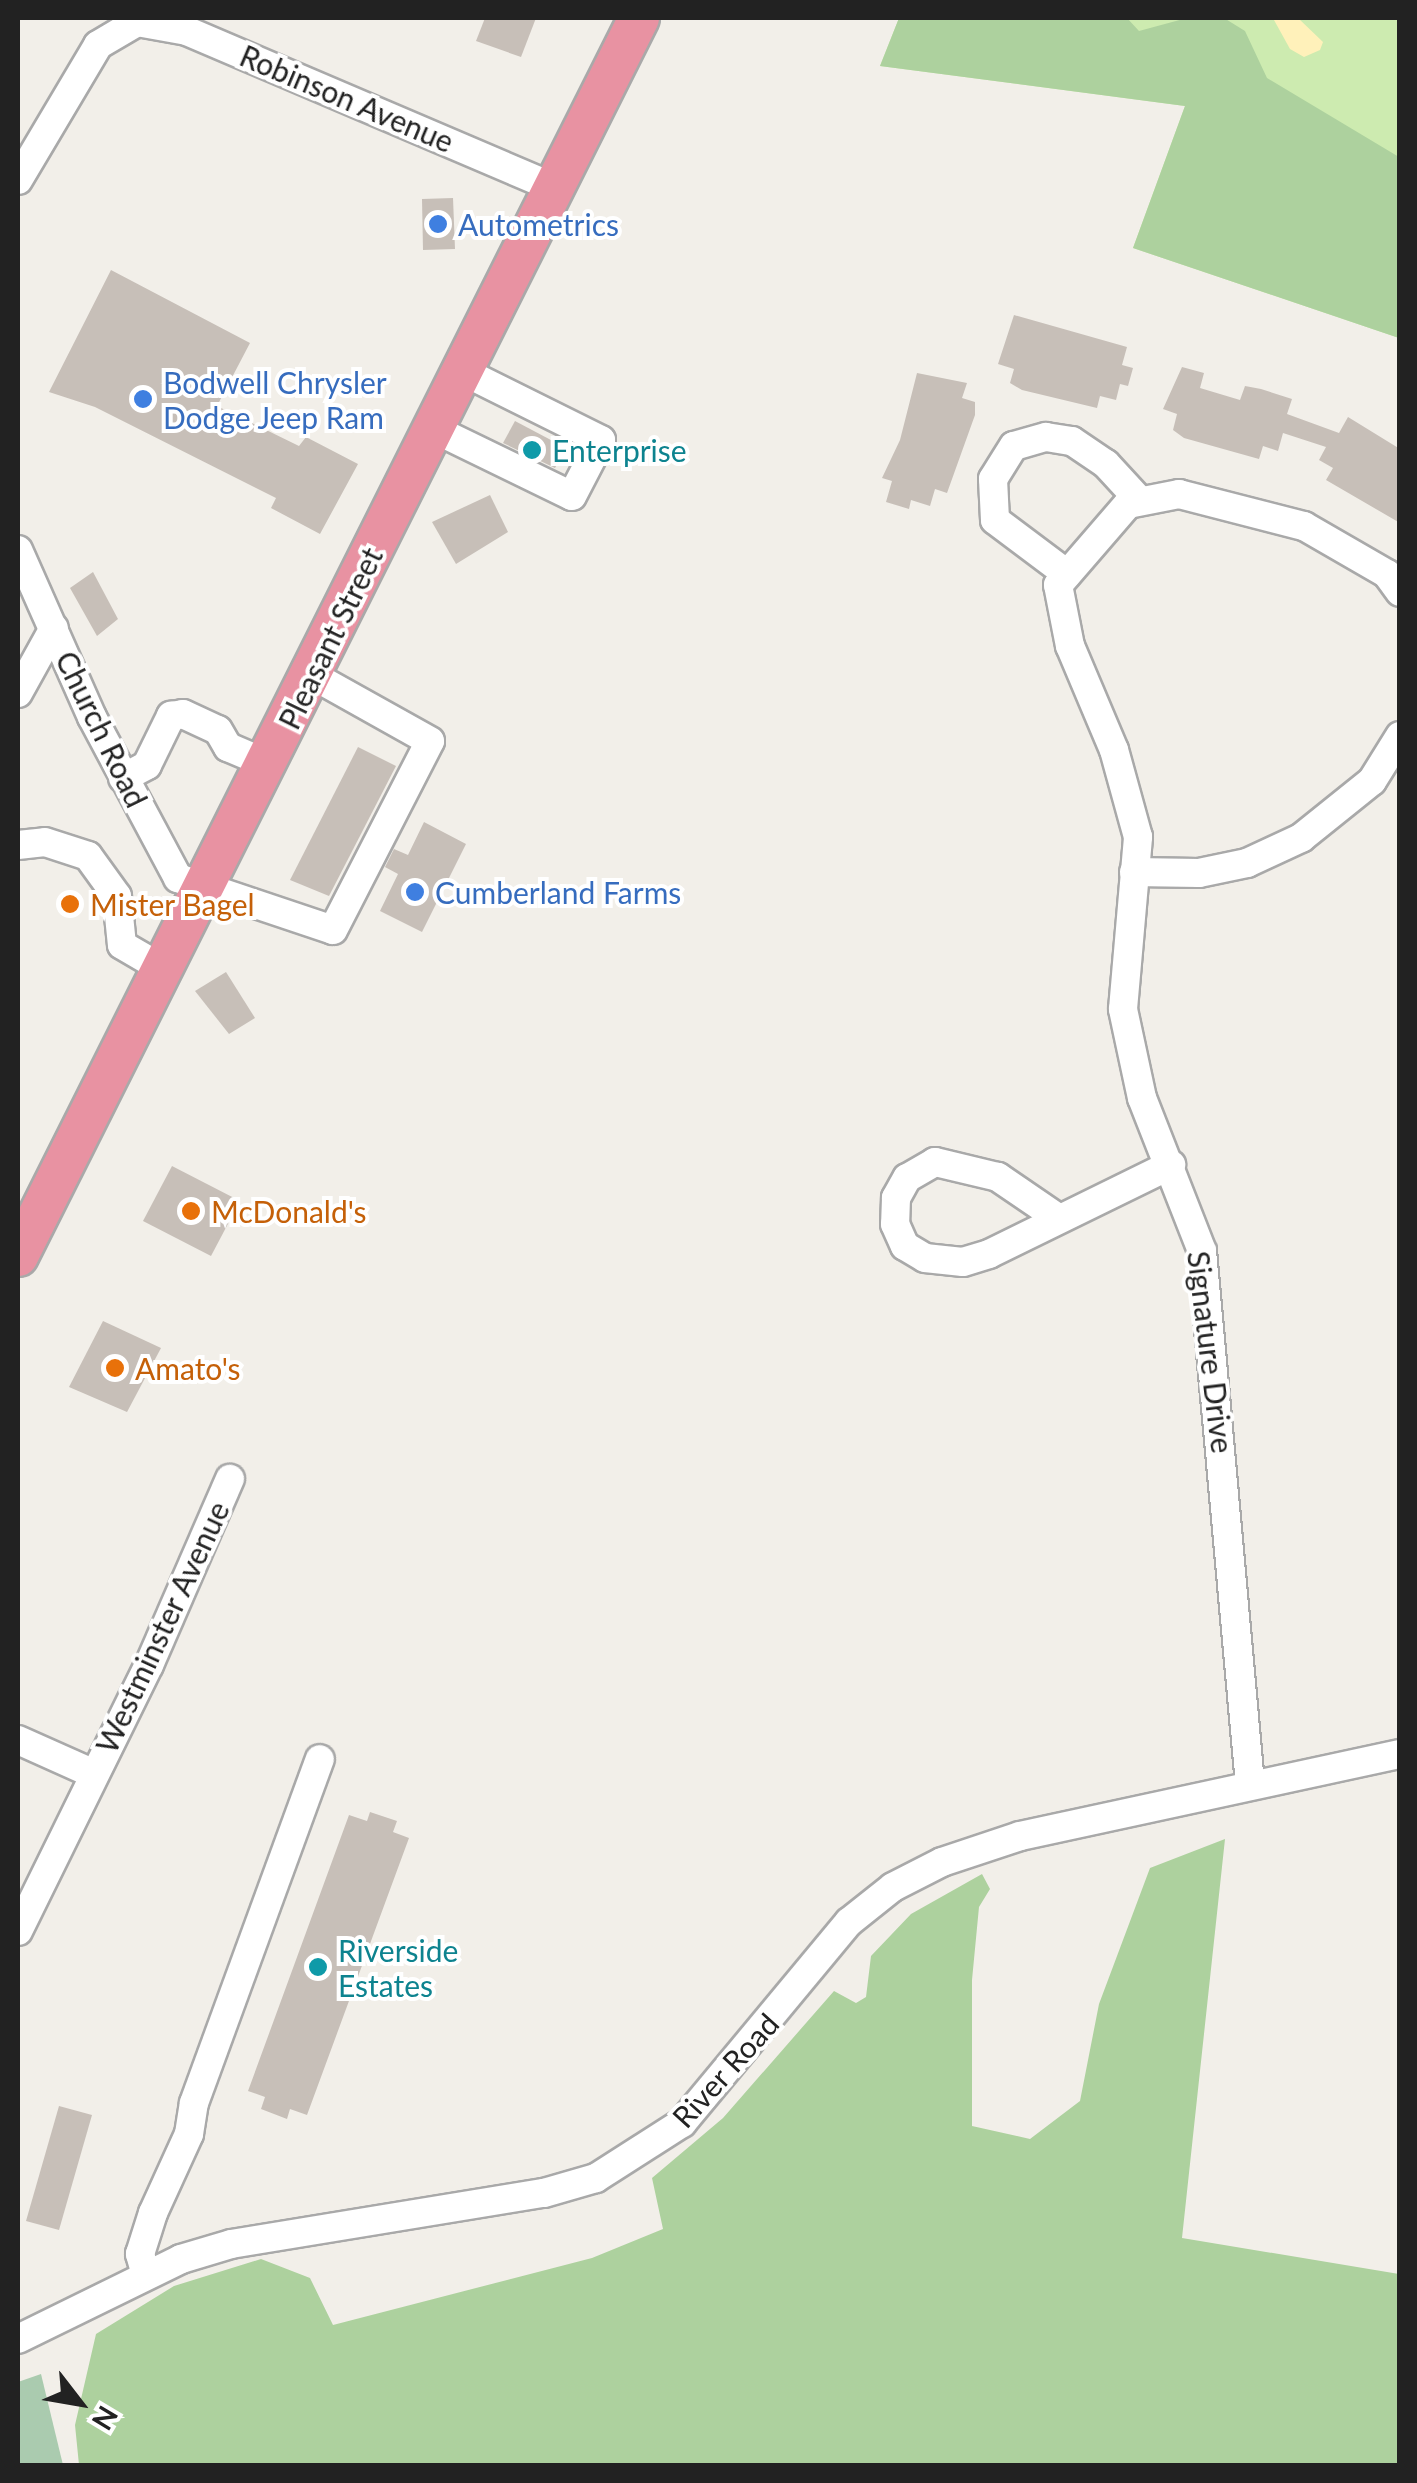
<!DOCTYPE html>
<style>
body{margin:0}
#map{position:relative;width:1417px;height:2483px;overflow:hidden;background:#f2efe9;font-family:Lato,sans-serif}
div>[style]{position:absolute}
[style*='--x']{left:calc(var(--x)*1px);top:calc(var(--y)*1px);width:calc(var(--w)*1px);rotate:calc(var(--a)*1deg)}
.grass>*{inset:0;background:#cdebb0}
.forest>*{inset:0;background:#add19e}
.sand>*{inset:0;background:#fff1ba}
.cemetery>*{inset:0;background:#aacbaf}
.building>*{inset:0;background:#c7bfb8}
.roads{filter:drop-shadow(2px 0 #a9a9a9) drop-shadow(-2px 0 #a9a9a9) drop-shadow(0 2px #a9a9a9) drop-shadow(0 -2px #a9a9a9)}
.minor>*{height:28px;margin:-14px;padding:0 14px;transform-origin:14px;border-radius:14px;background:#fff}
.highway>*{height:40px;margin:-20px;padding:0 20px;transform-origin:20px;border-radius:20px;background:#e892a2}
.dots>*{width:28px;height:28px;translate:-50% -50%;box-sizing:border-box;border:5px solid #fff;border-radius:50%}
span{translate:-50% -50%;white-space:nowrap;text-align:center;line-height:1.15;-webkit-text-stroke:8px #fff;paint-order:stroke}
.street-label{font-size:30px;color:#222}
.shop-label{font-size:30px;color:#366cbe}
.left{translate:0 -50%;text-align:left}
.culture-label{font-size:30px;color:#0d838f}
.food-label{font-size:30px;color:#c56008}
.frame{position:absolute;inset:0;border:20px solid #222;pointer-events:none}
.north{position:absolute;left:30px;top:2353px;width:100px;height:100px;-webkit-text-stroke:8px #fff;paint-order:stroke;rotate:121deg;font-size:28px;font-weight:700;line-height:40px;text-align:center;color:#222}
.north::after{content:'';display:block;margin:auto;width:35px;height:45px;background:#222;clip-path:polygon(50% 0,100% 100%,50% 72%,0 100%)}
</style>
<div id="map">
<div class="grass">
<div style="clip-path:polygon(899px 18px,1399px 18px,1399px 338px,1133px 248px,1185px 106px,880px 66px)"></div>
</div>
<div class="forest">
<div style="clip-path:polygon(899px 18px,1127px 18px,1139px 31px,1187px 18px,1224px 18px,1245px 31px,1267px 78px,1399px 157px,1399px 338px,1133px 248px,1185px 106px,880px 66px)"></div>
<div style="clip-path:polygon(1225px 1839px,1182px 2238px,1399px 2274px,1399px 2465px,79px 2465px,75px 2425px,96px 2334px,174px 2286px,261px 2259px,310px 2278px,333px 2325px,592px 2258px,663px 2229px,652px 2178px,723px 2118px,834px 1991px,856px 2003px,866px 1997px,871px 1956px,911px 1914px,982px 1874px,990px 1889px,979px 1907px,972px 1980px,972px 2126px,1030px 2139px,1080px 2101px,1099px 2004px,1150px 1868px)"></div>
</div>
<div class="sand">
<div style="clip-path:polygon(1298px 18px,1323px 42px,1320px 50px,1304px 57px,1290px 49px,1274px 20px)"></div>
</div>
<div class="cemetery">
<div style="clip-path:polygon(41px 2374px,63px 2465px,18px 2465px,18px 2382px)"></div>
</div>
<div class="building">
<div style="clip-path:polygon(485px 18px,536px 18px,521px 57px,476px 41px)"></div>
<div style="clip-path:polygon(453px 198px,455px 249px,423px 250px,422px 199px)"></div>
<div style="clip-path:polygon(111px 270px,250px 343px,217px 406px,299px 446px,306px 437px,358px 464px,320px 534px,271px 508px,276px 498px,95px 407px,49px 392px)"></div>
<div style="clip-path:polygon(1014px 315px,1127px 347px,1122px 365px,1133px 368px,1128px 386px,1120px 384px,1116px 400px,1100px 396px,1097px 408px,1022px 390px,1010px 383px,1014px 369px,998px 364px)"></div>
<div style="clip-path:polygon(1182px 367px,1204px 373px,1200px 388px,1240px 400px,1245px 386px,1261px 389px,1292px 399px,1287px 414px,1339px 433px,1348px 417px,1400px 449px,1400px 523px,1326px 480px,1333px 468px,1319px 460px,1326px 447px,1283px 433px,1278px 451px,1263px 446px,1259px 459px,1184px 438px,1173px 430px,1177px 414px,1163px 409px)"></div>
<div style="clip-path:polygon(917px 373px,967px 383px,962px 398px,975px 402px,975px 415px,947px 493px,935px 489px,930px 506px,911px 500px,909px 509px,886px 502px,892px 481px,882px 478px,900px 440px)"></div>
<div style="clip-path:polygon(515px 421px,566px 448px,555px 468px,503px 443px)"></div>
<div style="clip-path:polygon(490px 495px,508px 532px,456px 564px,432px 522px)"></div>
<div style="clip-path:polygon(93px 572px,118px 619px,97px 636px,70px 588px)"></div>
<div style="clip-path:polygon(358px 747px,396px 766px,329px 896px,290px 880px)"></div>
<div style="clip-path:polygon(424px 822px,466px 844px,422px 932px,380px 911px,398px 874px,385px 867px,394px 849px,408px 855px)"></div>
<div style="clip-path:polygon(226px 972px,255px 1018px,229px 1034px,195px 991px)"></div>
<div style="clip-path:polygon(172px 1166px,240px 1201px,211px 1256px,143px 1221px)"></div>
<div style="clip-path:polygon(103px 1321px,161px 1348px,127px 1412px,69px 1387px)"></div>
<div style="clip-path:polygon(370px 1812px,397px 1821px,393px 1832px,409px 1838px,307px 2115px,290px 2109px,287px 2119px,261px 2109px,265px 2097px,248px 2091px,349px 1815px,367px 1821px)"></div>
<div style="clip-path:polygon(59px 2106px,92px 2115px,59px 2230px,26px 2221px)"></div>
</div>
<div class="roads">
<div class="minor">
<div style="--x:18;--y:180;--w:157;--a:-59.3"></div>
<div style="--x:98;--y:45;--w:45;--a:-30.5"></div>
<div style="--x:137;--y:22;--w:51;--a:10.2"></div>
<div style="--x:187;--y:31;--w:398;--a:23.1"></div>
<div style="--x:434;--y:429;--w:153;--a:25.9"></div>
<div style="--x:572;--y:496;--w:63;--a:-62.6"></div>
<div style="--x:601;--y:440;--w:155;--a:-153.6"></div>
<div style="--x:18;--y:550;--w:183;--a:66.1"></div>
<div style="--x:92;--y:717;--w:183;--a:61.9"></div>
<div style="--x:178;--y:878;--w:163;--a:18.5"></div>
<div style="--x:333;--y:930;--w:212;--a:-62.8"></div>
<div style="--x:430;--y:741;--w:135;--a:-150.8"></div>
<div style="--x:1067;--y:574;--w:90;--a:-143.1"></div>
<div style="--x:995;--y:520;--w:41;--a:-92.8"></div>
<div style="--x:993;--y:479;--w:39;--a:-58"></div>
<div style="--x:1014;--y:446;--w:33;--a:-16"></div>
<div style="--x:1046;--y:437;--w:26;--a:9"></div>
<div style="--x:1072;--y:441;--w:41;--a:34.1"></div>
<div style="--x:1106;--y:464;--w:50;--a:47.4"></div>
<div style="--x:18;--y:693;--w:74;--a:-61"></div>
<div style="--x:123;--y:778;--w:27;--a:-28"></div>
<div style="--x:147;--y:765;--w:55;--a:-63.9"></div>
<div style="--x:171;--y:716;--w:12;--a:-9"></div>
<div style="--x:183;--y:714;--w:38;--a:25"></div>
<div style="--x:218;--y:730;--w:20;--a:60"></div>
<div style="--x:228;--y:747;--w:43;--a:23"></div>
<div style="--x:18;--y:845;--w:27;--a:-6"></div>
<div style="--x:45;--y:842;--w:45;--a:18"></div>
<div style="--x:88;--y:856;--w:49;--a:54.1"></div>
<div style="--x:117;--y:896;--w:49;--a:84.2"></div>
<div style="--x:122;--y:945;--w:50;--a:30.2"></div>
<div style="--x:1134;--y:872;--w:65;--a:0.9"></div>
<div style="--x:1199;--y:873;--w:49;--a:-11.8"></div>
<div style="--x:1247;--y:863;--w:60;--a:-24.8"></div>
<div style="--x:1301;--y:838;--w:91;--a:-38.8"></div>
<div style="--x:1372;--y:781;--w:53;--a:-58.1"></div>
<div style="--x:1058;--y:1218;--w:73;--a:-145.7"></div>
<div style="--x:998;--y:1177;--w:65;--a:-166.6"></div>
<div style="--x:935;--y:1162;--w:32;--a:150"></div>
<div style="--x:907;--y:1178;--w:23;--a:119"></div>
<div style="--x:896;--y:1198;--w:26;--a:92"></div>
<div style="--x:895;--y:1224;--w:24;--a:66"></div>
<div style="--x:905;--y:1246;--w:23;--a:31"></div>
<div style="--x:925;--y:1258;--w:38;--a:6"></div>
<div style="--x:963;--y:1262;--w:27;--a:-17"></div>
<div style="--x:989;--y:1254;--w:203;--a:-26.1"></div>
<div style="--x:18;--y:1740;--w:83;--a:24.1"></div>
<div style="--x:1250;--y:1784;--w:535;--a:-95.15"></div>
<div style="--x:1202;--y:1251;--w:164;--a:-111.4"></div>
<div style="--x:1142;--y:1098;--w:91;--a:-102.1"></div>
<div style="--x:1123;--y:1009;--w:173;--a:-85"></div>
<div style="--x:1138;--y:837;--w:90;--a:-105.4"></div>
<div style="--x:1114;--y:750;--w:113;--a:-112.9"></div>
<div style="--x:1070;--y:646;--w:62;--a:-101.1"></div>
<div style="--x:1058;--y:585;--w:107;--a:-49.2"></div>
<div style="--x:1128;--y:504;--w:52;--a:-11.1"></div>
<div style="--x:1179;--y:494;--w:129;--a:14.4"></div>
<div style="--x:1304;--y:526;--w:96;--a:30"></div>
<div style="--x:1387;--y:574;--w:22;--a:54"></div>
<div style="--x:18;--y:1931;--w:297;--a:-63.8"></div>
<div style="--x:149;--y:1665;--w:203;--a:-66.5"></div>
<div style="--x:146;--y:2275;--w:22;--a:-106"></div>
<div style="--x:140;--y:2254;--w:43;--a:-72.4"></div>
<div style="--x:153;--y:2213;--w:87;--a:-65.5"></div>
<div style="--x:189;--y:2134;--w:31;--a:-81"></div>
<div style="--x:194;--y:2103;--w:366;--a:-69.9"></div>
<div style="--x:18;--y:2339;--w:182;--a:-26.1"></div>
<div style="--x:181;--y:2259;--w:52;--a:-16.7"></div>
<div style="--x:231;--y:2244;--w:317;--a:-9.3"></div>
<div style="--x:544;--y:2193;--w:54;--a:-16.1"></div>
<div style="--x:596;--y:2178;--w:102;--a:-32.6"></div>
<div style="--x:682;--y:2123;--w:261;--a:-50.3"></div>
<div style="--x:849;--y:1922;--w:56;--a:-38.5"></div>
<div style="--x:893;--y:1887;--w:55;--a:-27"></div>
<div style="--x:942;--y:1862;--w:82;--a:-18.4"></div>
<div style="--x:1020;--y:1836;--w:389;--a:-12.2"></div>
</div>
<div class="highway">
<div style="--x:18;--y:1256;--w:1385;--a:-63.36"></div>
</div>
</div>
<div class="dots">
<div style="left:438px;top:224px;background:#3f7fe0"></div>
<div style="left:143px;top:399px;background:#3f7fe0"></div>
<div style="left:532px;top:450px;background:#0f9aa8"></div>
<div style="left:415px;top:892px;background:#3f7fe0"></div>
<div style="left:70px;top:904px;background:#e8710a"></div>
<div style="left:191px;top:1211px;background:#e8710a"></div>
<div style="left:115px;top:1368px;background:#e8710a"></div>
<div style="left:318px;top:1967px;background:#0f9aa8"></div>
</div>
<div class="street-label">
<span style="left:347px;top:98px;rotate:23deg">Robinson Avenue</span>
<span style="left:330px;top:638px;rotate:-64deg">Pleasant Street</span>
<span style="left:102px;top:729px;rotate:64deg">Church Road</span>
<span style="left:1211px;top:1352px;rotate:83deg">Signature Drive</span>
<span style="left:162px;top:1627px;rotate:-65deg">Westminster Avenue</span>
<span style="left:725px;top:2070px;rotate:-48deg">River Road</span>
</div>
<div class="shop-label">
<span class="left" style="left:458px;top:224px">Autometrics</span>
<span class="left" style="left:163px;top:399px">Bodwell Chrysler<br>Dodge Jeep Ram</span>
<span class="left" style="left:435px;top:892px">Cumberland Farms</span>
</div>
<div class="culture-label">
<span class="left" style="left:552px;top:450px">Enterprise</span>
<span class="left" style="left:338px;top:1967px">Riverside<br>Estates</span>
</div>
<div class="food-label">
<span class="left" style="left:90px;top:904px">Mister Bagel</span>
<span class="left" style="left:211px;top:1211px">McDonald's</span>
<span class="left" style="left:135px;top:1368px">Amato's</span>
</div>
<div class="frame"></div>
<div class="north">N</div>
</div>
